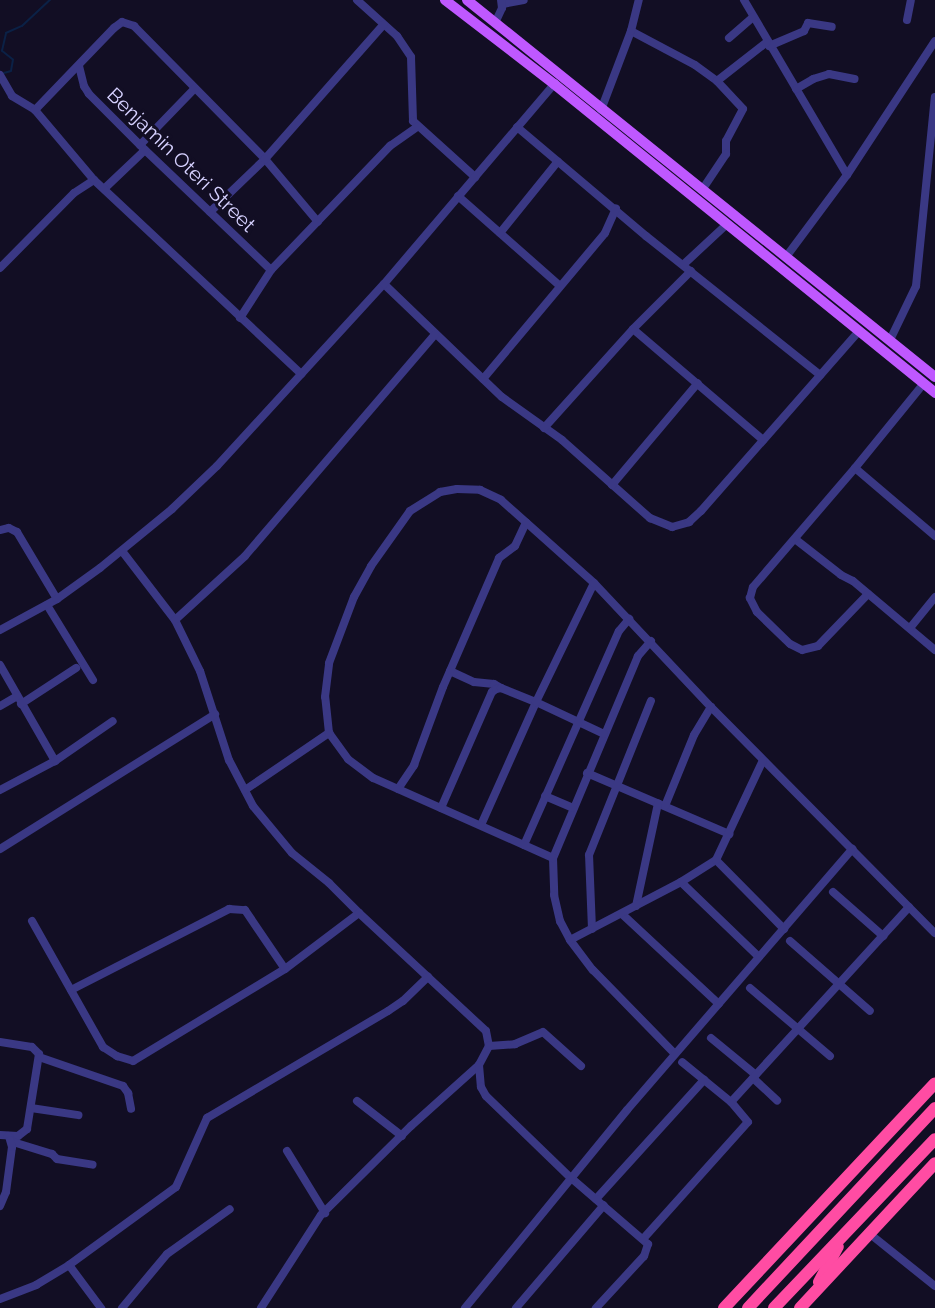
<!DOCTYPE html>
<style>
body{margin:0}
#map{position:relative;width:935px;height:1308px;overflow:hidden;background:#120e24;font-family:Raleway,sans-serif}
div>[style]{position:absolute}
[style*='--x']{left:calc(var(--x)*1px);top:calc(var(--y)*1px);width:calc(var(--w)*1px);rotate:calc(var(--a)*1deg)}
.stream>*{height:1.5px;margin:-0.75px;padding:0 0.75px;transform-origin:0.75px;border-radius:0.75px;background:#0b2146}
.minor>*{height:8px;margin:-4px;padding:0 4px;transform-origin:4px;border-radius:4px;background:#3a3884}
.major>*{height:10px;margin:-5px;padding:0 5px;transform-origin:5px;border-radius:5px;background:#bf58ff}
.highway>*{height:12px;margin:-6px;padding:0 6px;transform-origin:6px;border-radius:6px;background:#ff4ca3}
span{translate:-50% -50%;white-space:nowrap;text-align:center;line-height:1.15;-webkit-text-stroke:6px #120e24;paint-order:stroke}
.street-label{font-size:20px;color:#d6d1ff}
</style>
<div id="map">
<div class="stream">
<div style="--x:4;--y:73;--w:7;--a:-16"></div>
<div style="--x:11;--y:71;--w:11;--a:-80"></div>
<div style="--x:13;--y:60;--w:14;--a:-141"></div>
<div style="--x:2;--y:51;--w:18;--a:-77"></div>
<div style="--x:6;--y:33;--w:17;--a:-24"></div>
<div style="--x:22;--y:26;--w:38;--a:-43"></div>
</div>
<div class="minor">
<div style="--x:357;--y:0;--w:54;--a:42"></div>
<div style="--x:397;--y:36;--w:25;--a:56"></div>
<div style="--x:411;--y:57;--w:64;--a:88.2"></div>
<div style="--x:413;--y:121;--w:84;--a:42.1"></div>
<div style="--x:744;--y:0;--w:203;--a:59.5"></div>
<div style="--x:502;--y:4;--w:22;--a:-10"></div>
<div style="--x:907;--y:20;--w:20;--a:-79"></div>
<div style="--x:495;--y:23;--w:17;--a:-65"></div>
<div style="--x:502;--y:8;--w:8;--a:-97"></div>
<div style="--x:631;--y:31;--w:72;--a:28"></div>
<div style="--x:695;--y:65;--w:27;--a:36"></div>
<div style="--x:717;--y:81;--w:38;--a:47"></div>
<div style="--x:743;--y:109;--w:36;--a:118"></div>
<div style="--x:726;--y:141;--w:13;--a:90"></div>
<div style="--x:726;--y:154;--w:43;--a:123.7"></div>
<div style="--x:729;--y:38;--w:32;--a:-41"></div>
<div style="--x:769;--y:46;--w:38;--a:-23"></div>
<div style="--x:804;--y:31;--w:9;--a:-63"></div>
<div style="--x:808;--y:23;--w:24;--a:9"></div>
<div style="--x:79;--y:66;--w:21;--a:76"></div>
<div style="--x:84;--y:86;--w:9;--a:58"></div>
<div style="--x:89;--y:94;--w:79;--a:45"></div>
<div style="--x:145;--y:150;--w:174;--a:43.6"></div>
<div style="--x:0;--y:75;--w:24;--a:60"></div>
<div style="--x:12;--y:96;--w:27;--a:31"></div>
<div style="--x:35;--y:110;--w:92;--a:49.9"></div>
<div style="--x:717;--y:81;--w:63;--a:-38"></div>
<div style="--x:796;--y:89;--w:20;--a:-30"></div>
<div style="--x:813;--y:79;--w:17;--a:-17"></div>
<div style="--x:829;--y:74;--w:26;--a:11"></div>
<div style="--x:35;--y:110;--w:114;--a:-46.1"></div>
<div style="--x:114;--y:28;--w:10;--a:-37"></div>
<div style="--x:122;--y:22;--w:13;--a:18"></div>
<div style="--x:134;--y:26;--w:187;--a:45.4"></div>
<div style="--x:265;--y:159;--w:82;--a:49.9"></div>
<div style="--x:601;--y:110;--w:85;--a:-69.2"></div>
<div style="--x:631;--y:31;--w:32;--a:-76"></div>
<div style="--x:517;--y:127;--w:169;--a:40.2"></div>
<div style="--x:646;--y:236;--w:223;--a:38.6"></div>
<div style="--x:140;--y:145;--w:79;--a:-46"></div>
<div style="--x:105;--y:188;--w:55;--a:-43.5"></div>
<div style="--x:458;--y:196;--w:136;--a:41.4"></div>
<div style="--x:210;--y:212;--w:76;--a:-43.9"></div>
<div style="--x:265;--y:159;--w:179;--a:-48.6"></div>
<div style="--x:500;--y:233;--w:92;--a:-51.1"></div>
<div style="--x:786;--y:257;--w:102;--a:-53.4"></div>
<div style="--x:847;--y:175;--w:160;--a:-56.7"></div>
<div style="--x:684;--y:264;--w:59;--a:-42.9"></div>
<div style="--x:0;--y:268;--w:105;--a:-45.4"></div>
<div style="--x:74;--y:193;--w:24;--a:-33"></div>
<div style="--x:94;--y:180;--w:284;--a:43.1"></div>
<div style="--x:384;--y:284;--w:163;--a:43.8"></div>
<div style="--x:502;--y:397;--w:74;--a:35.6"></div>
<div style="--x:562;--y:440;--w:118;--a:41.6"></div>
<div style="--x:650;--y:518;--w:24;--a:22"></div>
<div style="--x:672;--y:527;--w:18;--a:-16"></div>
<div style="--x:689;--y:522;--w:16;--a:-43"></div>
<div style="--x:701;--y:511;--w:240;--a:-48.7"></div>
<div style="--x:240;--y:318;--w:57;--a:-57.1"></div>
<div style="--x:271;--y:270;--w:172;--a:-46.2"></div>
<div style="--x:390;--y:146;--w:33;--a:-35"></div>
<div style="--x:633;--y:329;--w:171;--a:40.5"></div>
<div style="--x:890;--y:340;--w:60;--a:-64.3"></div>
<div style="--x:916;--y:286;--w:190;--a:-84.3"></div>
<div style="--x:483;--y:379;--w:190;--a:-50.1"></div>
<div style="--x:605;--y:233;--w:27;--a:-66"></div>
<div style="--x:544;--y:428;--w:133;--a:-48"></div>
<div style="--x:633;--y:329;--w:82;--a:-45"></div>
<div style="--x:855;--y:468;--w:105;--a:40.4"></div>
<div style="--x:612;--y:485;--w:133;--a:-49.9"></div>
<div style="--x:0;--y:530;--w:9;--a:-13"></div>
<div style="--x:9;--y:528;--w:9;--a:27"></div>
<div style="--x:17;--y:532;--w:78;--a:59.2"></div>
<div style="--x:795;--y:539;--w:58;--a:38"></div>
<div style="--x:841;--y:575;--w:13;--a:27"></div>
<div style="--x:853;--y:581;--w:107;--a:40.1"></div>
<div style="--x:122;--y:551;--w:87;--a:52.5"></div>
<div style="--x:175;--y:620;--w:57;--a:63.9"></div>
<div style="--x:200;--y:671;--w:94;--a:72"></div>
<div style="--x:229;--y:760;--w:52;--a:62.4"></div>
<div style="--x:253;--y:806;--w:61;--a:50.3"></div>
<div style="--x:292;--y:853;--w:48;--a:39"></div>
<div style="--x:329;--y:883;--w:42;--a:45"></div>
<div style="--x:868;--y:594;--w:72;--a:133.9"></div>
<div style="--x:818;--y:646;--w:16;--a:166"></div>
<div style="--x:802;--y:650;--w:13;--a:-153"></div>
<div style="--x:790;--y:644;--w:46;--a:-135.9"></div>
<div style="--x:757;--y:612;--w:16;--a:-117"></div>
<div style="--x:750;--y:598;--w:11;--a:-75"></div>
<div style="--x:753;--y:587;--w:157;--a:-49.4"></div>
<div style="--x:855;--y:468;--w:109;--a:-50.9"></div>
<div style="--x:47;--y:605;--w:88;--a:58.5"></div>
<div style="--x:175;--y:620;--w:95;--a:-42.4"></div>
<div style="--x:245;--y:556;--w:292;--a:-49.4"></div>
<div style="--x:910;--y:628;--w:40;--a:-51"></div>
<div style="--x:0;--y:630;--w:65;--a:-28.5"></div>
<div style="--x:57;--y:599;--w:53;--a:-35.8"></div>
<div style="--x:100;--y:568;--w:93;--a:-39.3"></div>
<div style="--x:172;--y:509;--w:62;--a:-43.7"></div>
<div style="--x:217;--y:466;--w:247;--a:-47.5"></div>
<div style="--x:384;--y:284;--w:262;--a:-49.6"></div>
<div style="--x:651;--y:641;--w:20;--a:131"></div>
<div style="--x:638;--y:656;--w:219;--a:112.8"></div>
<div style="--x:553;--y:858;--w:37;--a:88"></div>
<div style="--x:554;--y:895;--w:27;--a:77"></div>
<div style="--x:560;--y:921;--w:21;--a:62"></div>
<div style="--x:570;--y:940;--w:38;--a:53"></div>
<div style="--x:593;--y:970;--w:117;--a:45.7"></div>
<div style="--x:0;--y:665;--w:111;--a:60.2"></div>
<div style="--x:450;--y:671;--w:26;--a:25"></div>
<div style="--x:474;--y:682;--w:20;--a:6"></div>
<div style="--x:494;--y:684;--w:8;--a:30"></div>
<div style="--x:21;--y:704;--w:66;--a:-33.2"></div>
<div style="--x:0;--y:706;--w:20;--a:-30"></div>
<div style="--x:587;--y:773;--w:155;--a:23.2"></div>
<div style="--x:398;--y:789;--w:29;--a:-56"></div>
<div style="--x:414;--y:765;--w:83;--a:-69.6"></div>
<div style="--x:443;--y:687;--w:141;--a:-66.5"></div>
<div style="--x:499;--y:558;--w:20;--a:-37"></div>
<div style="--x:515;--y:546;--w:26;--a:-65"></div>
<div style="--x:0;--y:790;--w:62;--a:-27.8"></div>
<div style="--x:55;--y:761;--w:70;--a:-34.6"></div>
<div style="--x:245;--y:790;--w:102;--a:-34.2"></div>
<div style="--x:545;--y:796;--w:30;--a:23"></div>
<div style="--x:665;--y:806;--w:77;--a:-67.8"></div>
<div style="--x:694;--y:735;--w:33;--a:-59"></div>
<div style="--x:441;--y:808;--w:127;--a:-66.3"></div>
<div style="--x:492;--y:692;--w:5;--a:-37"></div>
<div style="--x:496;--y:689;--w:5;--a:-11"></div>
<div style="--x:501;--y:688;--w:38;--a:22"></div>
<div style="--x:536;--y:702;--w:75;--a:25.2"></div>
<div style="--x:481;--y:825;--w:135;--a:-65.9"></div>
<div style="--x:536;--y:702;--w:132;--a:-64"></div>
<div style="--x:524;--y:845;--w:234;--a:-66.1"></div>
<div style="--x:619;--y:631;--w:16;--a:-50"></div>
<div style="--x:0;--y:849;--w:254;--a:-32.1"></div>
<div style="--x:553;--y:858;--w:197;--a:-156"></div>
<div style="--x:373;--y:778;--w:31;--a:-143"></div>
<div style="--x:348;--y:759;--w:32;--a:-126"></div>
<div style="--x:329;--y:733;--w:36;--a:-96"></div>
<div style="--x:325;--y:697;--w:34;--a:-83"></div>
<div style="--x:329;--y:663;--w:71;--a:-69.3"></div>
<div style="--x:354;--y:597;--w:35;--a:-61"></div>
<div style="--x:371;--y:566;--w:67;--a:-54.7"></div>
<div style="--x:410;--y:511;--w:36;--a:-32"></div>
<div style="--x:440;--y:492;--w:17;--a:-10"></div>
<div style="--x:457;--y:489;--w:23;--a:2"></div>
<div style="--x:480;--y:490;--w:23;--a:25"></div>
<div style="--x:501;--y:500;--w:125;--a:41.7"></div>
<div style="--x:594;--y:583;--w:170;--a:46.7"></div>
<div style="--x:711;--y:707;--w:318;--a:45.3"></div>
<div style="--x:716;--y:860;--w:97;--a:45.4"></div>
<div style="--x:681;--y:882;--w:108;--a:43.9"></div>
<div style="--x:833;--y:892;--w:67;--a:41.3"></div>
<div style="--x:636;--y:906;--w:105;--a:-77.9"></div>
<div style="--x:622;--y:914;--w:132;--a:42.9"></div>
<div style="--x:32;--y:921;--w:145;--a:60.6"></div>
<div style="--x:103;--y:1047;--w:17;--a:33"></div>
<div style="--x:117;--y:1056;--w:17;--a:17"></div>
<div style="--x:133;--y:1061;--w:178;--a:-31.2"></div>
<div style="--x:285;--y:969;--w:93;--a:-37.1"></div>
<div style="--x:359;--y:913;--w:173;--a:42.9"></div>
<div style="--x:486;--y:1031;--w:15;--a:79"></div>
<div style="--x:489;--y:1046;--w:21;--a:118"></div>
<div style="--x:592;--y:929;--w:74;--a:-92.3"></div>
<div style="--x:589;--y:855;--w:166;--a:-68.1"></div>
<div style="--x:570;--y:940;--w:125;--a:-27.6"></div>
<div style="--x:681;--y:882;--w:41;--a:-32.2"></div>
<div style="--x:716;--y:860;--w:110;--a:-64.8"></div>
<div style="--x:790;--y:941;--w:106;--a:41.2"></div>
<div style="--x:750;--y:988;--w:105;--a:40.4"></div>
<div style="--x:71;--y:990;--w:178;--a:-27.1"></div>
<div style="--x:229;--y:909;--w:16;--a:4"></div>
<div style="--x:245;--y:910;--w:71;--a:55.9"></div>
<div style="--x:711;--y:1038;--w:58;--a:39.4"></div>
<div style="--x:0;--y:1042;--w:32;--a:9"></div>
<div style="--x:32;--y:1047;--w:10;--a:45"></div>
<div style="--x:39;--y:1054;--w:76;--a:99.1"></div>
<div style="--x:27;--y:1129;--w:11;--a:142"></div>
<div style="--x:18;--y:1136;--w:18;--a:-177"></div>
<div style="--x:489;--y:1046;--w:26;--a:-4"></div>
<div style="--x:515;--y:1044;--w:30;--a:-23"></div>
<div style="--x:543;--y:1032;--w:51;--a:41.8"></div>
<div style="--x:39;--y:1057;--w:89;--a:19"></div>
<div style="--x:123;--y:1086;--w:9;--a:54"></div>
<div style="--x:128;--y:1093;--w:16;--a:79"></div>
<div style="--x:753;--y:1078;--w:33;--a:43"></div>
<div style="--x:357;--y:1101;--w:57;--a:37.9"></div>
<div style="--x:731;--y:1102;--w:264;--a:-47.6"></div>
<div style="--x:31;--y:1108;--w:48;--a:8.5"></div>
<div style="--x:8;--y:1136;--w:8;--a:50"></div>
<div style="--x:13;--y:1142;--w:41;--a:17.1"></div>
<div style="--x:52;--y:1154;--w:7;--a:45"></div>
<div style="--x:57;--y:1159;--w:36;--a:9"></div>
<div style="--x:287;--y:1151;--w:73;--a:58.5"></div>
<div style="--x:596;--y:1199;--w:161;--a:-47.8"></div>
<div style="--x:0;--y:1206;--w:15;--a:-67"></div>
<div style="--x:6;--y:1192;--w:45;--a:-82.4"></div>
<div style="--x:12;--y:1147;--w:7;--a:-106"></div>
<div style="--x:870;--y:1234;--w:83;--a:38.7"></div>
<div style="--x:643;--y:1239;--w:157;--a:-48.1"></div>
<div style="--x:748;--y:1122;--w:26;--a:-130"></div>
<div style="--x:731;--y:1102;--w:63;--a:-140.8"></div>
<div style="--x:69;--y:1265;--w:54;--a:53.3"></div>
<div style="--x:0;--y:1299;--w:39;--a:-21"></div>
<div style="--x:36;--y:1285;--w:39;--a:-31"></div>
<div style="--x:69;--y:1265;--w:132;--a:-36.1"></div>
<div style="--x:176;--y:1187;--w:76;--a:-65.8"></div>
<div style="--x:207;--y:1118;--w:210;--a:-30.6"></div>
<div style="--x:388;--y:1011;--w:18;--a:-34"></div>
<div style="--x:403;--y:1001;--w:35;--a:-44"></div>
<div style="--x:122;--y:1308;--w:70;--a:-50.2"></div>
<div style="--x:167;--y:1254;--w:77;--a:-35.5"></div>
<div style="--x:261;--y:1308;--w:111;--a:-57.2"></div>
<div style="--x:321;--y:1215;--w:127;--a:-44.7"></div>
<div style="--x:411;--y:1126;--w:91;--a:-41.9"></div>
<div style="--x:479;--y:1065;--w:22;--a:85"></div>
<div style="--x:481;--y:1087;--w:10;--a:61"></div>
<div style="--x:486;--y:1096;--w:117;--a:44"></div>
<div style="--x:570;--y:1177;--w:103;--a:40.7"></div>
<div style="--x:648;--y:1244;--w:13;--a:108"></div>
<div style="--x:644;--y:1256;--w:71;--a:132.7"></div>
<div style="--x:465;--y:1308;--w:256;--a:-50.7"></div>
<div style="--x:627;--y:1110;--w:345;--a:-49.2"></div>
<div style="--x:516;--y:1308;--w:135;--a:-49.5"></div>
</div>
<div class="major">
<div style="--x:445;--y:0;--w:138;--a:37.6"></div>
<div style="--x:554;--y:84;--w:491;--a:39"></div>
<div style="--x:467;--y:0;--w:601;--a:38.85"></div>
</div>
<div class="highway">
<div style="--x:819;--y:1282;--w:40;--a:-62"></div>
<div style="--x:724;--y:1308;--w:308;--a:-46.8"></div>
<div style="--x:748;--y:1308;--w:274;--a:-46.9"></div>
<div style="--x:774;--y:1308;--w:233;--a:-46.4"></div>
<div style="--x:800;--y:1308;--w:198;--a:-47"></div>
</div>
<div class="street-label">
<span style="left:181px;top:160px;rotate:44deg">Benjamin Oteri Street</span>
</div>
</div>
